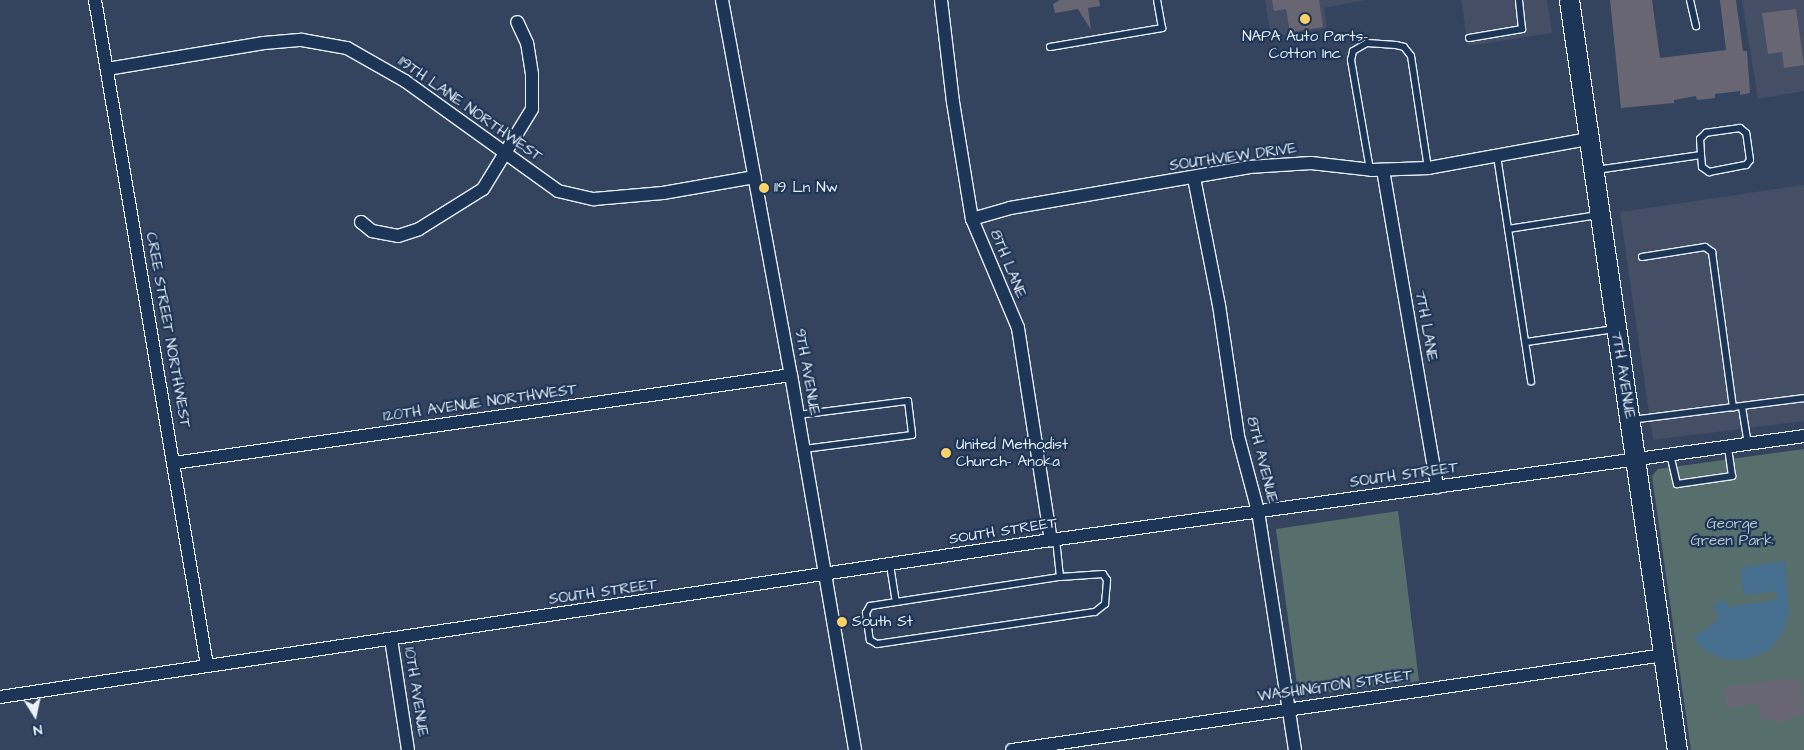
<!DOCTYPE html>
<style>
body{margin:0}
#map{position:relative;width:1804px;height:750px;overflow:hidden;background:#34445f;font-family:"Architects Daughter",sans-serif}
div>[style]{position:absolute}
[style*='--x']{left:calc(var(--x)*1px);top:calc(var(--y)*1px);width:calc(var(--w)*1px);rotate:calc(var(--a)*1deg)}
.built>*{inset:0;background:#444e65}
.green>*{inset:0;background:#566f6c}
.water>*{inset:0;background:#466e8e}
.building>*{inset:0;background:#686672}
.roads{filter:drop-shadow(1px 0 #e8f1f8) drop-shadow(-1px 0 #e8f1f8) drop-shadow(0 1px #e8f1f8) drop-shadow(0 -1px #e8f1f8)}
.lane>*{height:6px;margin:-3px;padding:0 3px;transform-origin:3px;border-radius:3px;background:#1d3557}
.street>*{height:12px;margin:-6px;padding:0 6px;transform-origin:6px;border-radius:6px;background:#1d3557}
.secondary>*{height:19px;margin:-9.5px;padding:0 9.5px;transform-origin:9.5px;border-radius:9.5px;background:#1d3557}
.dots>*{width:14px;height:14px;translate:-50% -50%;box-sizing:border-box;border:2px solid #1d3557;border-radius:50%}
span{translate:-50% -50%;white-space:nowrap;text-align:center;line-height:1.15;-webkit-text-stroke:4.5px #1d3557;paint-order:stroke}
.poi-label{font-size:15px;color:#e8f1f8}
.left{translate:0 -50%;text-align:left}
.street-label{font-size:15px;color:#e8f1f8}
.park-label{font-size:15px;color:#b5c4c7}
.north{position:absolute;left:10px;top:690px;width:50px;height:50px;-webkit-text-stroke:4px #1d3557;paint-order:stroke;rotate:170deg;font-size:14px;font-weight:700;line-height:20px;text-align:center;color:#e8f1f8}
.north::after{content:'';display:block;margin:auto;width:18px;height:22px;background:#e8f1f8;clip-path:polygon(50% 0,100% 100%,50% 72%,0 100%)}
</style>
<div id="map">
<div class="built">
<div style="clip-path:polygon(1265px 0,1365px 0,1324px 8px,1327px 28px,1271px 37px)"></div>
<div style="clip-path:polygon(1461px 0,1547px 0,1552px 33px,1468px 46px)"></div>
<div style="clip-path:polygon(1742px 0,1804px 0,1804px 91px,1758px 99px)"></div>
<div style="clip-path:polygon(1804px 185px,1804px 421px,1653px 440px,1620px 212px)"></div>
</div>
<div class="green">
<div style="clip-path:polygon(1804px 449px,1804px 750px,1691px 750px,1652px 476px,1658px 469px)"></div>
<div style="clip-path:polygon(1398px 511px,1419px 681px,1302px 696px,1298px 693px,1276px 529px)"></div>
</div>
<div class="water">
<div style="clip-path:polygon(1785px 561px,1789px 614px,1781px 636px,1767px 651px,1747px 659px,1725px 659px,1706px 651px,1693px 639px,1720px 618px,1713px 607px,1723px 599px,1731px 609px,1736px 606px,1777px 600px,1775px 591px,1744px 595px,1740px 568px)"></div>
</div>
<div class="building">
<div style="clip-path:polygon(1060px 0,1099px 0,1100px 6px,1088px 8px,1091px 30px,1078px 9px,1055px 13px,1053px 4px)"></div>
<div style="clip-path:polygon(1272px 0,1319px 0,1323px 27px,1290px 32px,1286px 9px,1274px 11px)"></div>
<div style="clip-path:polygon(1610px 0,1652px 0,1660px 58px,1726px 50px,1720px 0,1736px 0,1743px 51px,1747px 51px,1750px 93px,1740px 95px,1740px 91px,1715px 94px,1715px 98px,1697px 100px,1696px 96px,1674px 100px,1674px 103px,1621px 108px)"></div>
<div style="clip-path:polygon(1796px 9px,1804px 65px,1784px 68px,1782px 52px,1768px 54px,1762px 13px)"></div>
<div style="clip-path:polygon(1784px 679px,1800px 679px,1804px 715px,1790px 717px,1790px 721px,1775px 723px,1774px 719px,1761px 721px,1758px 703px,1727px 708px,1724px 687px)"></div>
</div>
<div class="roads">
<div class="lane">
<div style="--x:1690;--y:0;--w:27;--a:77"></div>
<div style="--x:1469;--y:38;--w:54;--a:-9.6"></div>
<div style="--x:1522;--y:29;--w:29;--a:-96"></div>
<div style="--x:1050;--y:47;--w:114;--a:-9.6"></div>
<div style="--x:1162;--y:28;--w:28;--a:-100"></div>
<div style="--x:1497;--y:156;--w:228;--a:81.4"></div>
<div style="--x:1370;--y:170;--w:112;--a:-99.8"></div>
<div style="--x:1351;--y:60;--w:9;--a:-77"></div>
<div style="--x:1353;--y:51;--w:16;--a:-30"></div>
<div style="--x:1367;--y:43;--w:29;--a:4"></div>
<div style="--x:1396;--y:45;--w:8;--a:14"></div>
<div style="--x:1404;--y:47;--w:11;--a:52"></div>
<div style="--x:1411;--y:56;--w:113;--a:81.4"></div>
<div style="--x:1596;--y:170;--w:106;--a:-8.1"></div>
<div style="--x:1701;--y:155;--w:12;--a:85"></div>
<div style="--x:1702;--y:167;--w:9;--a:36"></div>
<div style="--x:1709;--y:172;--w:38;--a:-11"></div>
<div style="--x:1746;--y:165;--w:6;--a:-51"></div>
<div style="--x:1750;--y:160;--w:27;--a:-98"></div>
<div style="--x:1746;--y:133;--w:8;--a:-140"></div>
<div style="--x:1740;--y:128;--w:34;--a:172"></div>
<div style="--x:1706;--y:133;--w:8;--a:135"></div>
<div style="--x:1700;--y:139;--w:16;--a:86"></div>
<div style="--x:1508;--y:229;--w:91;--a:-8.8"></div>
<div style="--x:1642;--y:257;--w:64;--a:-9"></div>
<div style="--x:1705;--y:247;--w:9;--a:36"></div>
<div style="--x:1712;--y:252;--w:157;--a:82.3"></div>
<div style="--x:1526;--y:342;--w:90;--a:-8.3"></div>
<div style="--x:1742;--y:407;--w:37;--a:81"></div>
<div style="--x:798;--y:415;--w:111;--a:-7.3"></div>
<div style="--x:908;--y:401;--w:34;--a:83"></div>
<div style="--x:912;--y:435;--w:109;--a:172.6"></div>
<div style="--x:1631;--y:420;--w:174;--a:-7.2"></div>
<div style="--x:1670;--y:454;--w:31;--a:77"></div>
<div style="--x:1677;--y:484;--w:56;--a:-8.3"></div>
<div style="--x:1732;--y:476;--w:30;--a:-98"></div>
<div style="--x:890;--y:565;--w:37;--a:81"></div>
<div style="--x:896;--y:602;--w:26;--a:171"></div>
<div style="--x:870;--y:606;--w:8;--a:120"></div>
<div style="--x:866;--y:613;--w:27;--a:82"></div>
<div style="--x:870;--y:640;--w:8;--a:30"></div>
<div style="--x:877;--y:644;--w:220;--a:-8.4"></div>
<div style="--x:1095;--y:612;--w:13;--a:-39"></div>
<div style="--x:1105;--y:604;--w:24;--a:-85"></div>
<div style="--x:1107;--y:580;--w:7;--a:-124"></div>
<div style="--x:1103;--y:574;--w:43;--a:176"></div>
<div style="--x:1060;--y:577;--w:38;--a:-96"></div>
<div style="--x:896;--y:602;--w:166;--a:-8.7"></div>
</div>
<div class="street">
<div style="--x:95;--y:0;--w:674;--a:80.44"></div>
<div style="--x:722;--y:0;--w:381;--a:79.6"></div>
<div style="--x:791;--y:375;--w:380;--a:80.3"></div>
<div style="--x:941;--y:0;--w:103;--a:83.3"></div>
<div style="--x:953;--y:102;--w:119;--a:80.8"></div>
<div style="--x:972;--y:219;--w:118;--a:67.1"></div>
<div style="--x:1018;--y:328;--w:215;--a:81.2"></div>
<div style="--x:107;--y:69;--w:159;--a:-9.4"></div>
<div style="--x:264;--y:43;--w:38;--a:-5"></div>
<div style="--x:302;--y:40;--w:46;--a:10.1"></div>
<div style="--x:347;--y:48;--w:67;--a:29.6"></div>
<div style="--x:405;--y:81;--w:188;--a:35.7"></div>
<div style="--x:558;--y:191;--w:37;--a:13"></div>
<div style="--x:594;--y:199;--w:69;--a:-5"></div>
<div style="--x:663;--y:193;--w:93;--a:-9.9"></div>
<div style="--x:1383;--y:170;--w:322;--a:80.3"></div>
<div style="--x:1194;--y:178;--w:129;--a:78.9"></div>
<div style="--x:1219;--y:305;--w:132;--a:81.7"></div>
<div style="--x:1238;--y:436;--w:78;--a:75.1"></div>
<div style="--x:1258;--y:511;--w:242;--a:81.2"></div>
<div style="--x:972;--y:219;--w:40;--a:-16"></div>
<div style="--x:1010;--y:208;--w:242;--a:-9.7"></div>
<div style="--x:1249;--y:167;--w:62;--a:-3.7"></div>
<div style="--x:1311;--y:163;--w:61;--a:6.5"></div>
<div style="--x:1372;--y:170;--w:56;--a:-2"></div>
<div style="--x:1428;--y:168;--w:163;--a:-10.3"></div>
<div style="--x:361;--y:222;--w:14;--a:39"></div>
<div style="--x:372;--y:231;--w:26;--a:11"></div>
<div style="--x:398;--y:236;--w:22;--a:-18"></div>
<div style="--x:419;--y:229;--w:75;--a:-32"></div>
<div style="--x:483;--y:189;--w:94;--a:-58.5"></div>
<div style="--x:532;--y:109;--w:35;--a:-90"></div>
<div style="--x:532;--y:74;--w:31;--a:-99"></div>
<div style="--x:527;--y:43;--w:23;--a:-115"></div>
<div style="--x:174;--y:463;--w:623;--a:-8.12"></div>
<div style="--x:391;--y:639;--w:112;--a:81.3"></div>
<div style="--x:0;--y:697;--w:1063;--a:-8.5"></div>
<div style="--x:1051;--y:540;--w:760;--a:-7.86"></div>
<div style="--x:1012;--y:750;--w:659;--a:-8.29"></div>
</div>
<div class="secondary">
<div style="--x:1569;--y:0;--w:758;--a:81.81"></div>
</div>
</div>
<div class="dots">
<div style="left:1305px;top:19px;background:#ffd166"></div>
<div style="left:764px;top:188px;background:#ffd166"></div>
<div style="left:946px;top:453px;background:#ffd166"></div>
<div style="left:842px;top:622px;background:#ffd166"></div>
</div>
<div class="poi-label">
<span style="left:1305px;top:45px">NAPA Auto Parts-<br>Cotton Inc</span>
<span class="left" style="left:774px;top:188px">119 Ln Nw</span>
<span class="left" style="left:956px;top:453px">United Methodist<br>Church- Anoka</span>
<span class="left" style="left:852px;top:622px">South St</span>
</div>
<div class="street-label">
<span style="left:470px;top:109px;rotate:35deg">119TH LANE NORTHWEST</span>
<span style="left:1233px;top:157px;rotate:-8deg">SOUTHVIEW DRIVE</span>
<span style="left:1008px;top:264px;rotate:68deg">8TH LANE</span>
<span style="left:1426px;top:326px;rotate:80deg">7TH LANE</span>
<span style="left:168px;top:330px;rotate:80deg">CREE STREET NORTHWEST</span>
<span style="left:807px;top:372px;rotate:80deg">9TH AVENUE</span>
<span style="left:1623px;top:375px;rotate:81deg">7TH AVENUE</span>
<span style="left:480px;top:403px;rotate:-8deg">120TH AVENUE NORTHWEST</span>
<span style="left:1262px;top:460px;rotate:76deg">8TH AVENUE</span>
<span style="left:1404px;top:475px;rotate:-8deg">SOUTH STREET</span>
<span style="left:1003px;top:531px;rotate:-9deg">SOUTH STREET</span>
<span style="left:603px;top:592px;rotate:-8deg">SOUTH STREET</span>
<span style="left:1335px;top:686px;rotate:-8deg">WASHINGTON STREET</span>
<span style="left:416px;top:692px;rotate:81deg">10TH AVENUE</span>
</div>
<div class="park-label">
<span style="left:1732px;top:532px">George<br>Green Park</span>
</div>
<div class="north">N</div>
</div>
